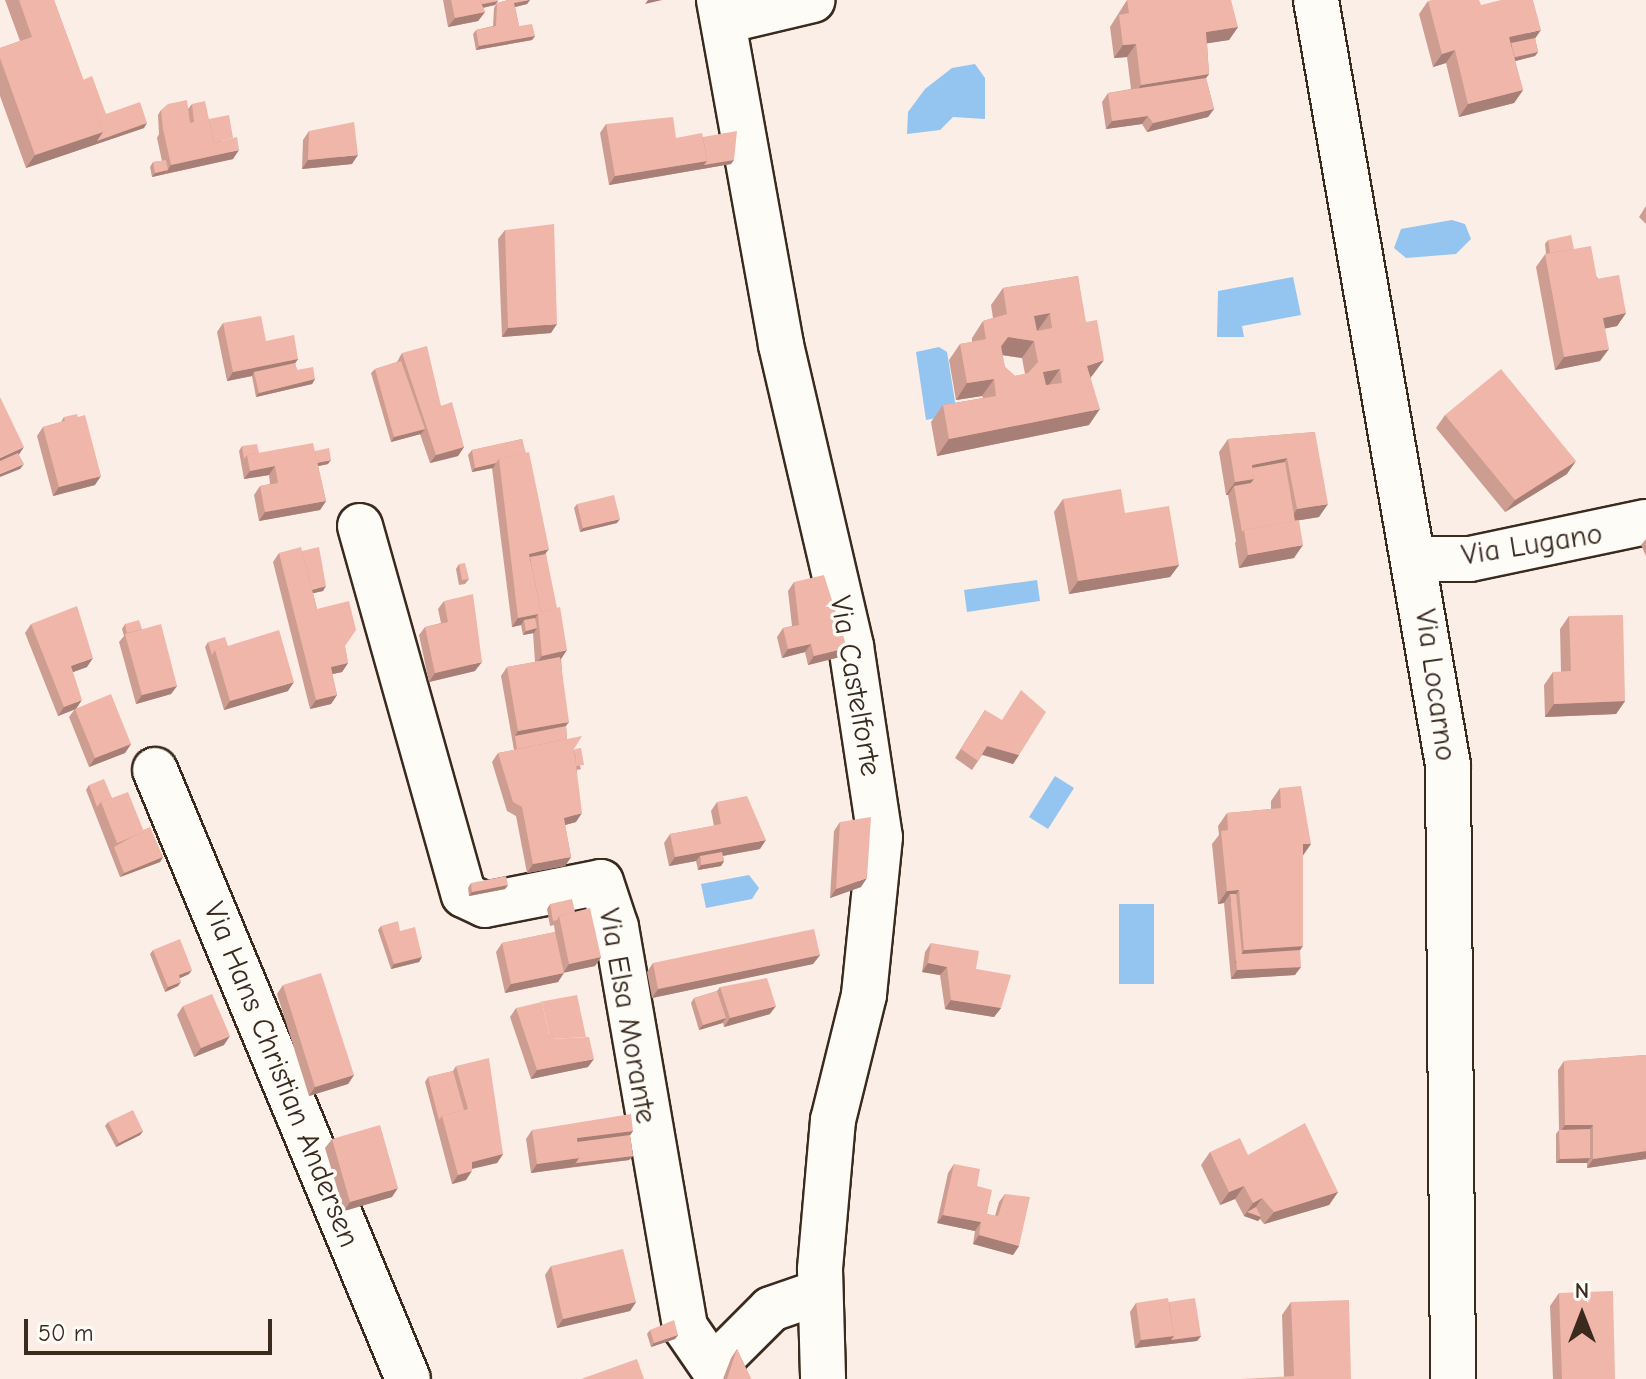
<!DOCTYPE html>
<style>
body{margin:0}
#map{position:relative;width:1646px;height:1379px;overflow:hidden;background:#faeee7;font-family:"Comic Neue",sans-serif}
div>[style]{position:absolute}
[style*='--x']{left:calc(var(--x)*1px);top:calc(var(--y)*1px);width:calc(var(--w)*1px);rotate:calc(var(--a)*1deg)}
.water>*{inset:0;background:#94c4f0}
.roads{filter:drop-shadow(2px 0 #3b2a1e) drop-shadow(-2px 0 #3b2a1e) drop-shadow(0 2px #3b2a1e) drop-shadow(0 -2px #3b2a1e)}
.minor>*{height:44px;margin:-22px;padding:0 22px;transform-origin:22px;border-radius:22px;background:#fdfcf7}
.wall>*{inset:0;background:#ce9d91}
.shaded-wall>*{inset:0;background:#a87f76}
.building>*{inset:0;background:#f0b6a9}
span{translate:-50% -50%;white-space:nowrap;text-align:center;line-height:1.15;-webkit-text-stroke:7px #fdfcf7;paint-order:stroke}
.street-label{font-size:30px;color:#3b2a1e}
.north{position:absolute;left:1542px;top:1275px;width:80px;height:80px;-webkit-text-stroke:6px #fdfcf7;paint-order:stroke;rotate:0deg;font-size:22px;font-weight:700;line-height:32px;text-align:center;color:#3b2a1e}
.north::after{content:'';display:block;margin:auto;width:28px;height:36px;background:#3b2a1e;clip-path:polygon(50% 0,100% 100%,50% 72%,0 100%)}
.scale{position:absolute;left:24px;top:1319px;width:248px;height:36px;box-sizing:border-box;border:4px solid #3b2a1e;border-top:0;padding-left:10px;font-size:24px;line-height:28px;white-space:nowrap;color:#3b2a1e;-webkit-text-stroke:6px #fdfcf7;paint-order:stroke}
</style>
<div id="map">
<div class="water">
<div style="clip-path:polygon(975px 64px,985px 78px,985px 119px,953px 117px,940px 130px,907px 134px,908px 112px,925px 89px,952px 68px)"></div>
<div style="clip-path:polygon(1452px 220px,1465px 224px,1471px 239px,1456px 254px,1406px 258px,1394px 248px,1401px 229px)"></div>
<div style="clip-path:polygon(1293px 277px,1301px 315px,1242px 326px,1244px 337px,1217px 337px,1218px 291px)"></div>
<div style="clip-path:polygon(939px 347px,947px 352px,957px 414px,926px 420px,916px 352px)"></div>
<div style="clip-path:polygon(1037px 580px,1040px 601px,967px 612px,964px 590px)"></div>
<div style="clip-path:polygon(1055px 776px,1074px 788px,1048px 829px,1029px 817px)"></div>
<div style="clip-path:polygon(749px 875px,759px 888px,752px 899px,706px 908px,701px 884px)"></div>
<div style="clip-path:polygon(1119px 904px,1154px 904px,1154px 984px,1119px 984px)"></div>
</div>
<div class="roads">
<div class="minor">
<div style="--x:719;--y:0;--w:351;--a:79.8"></div>
<div style="--x:781;--y:345;--w:309;--a:76.9"></div>
<div style="--x:851;--y:646;--w:193;--a:81.4"></div>
<div style="--x:880;--y:837;--w:159;--a:95.8"></div>
<div style="--x:864;--y:995;--w:129;--a:103.9"></div>
<div style="--x:833;--y:1120;--w:150;--a:95"></div>
<div style="--x:820;--y:1269;--w:110;--a:88.4"></div>
<div style="--x:1316;--y:0;--w:776;--a:80.21"></div>
<div style="--x:1448;--y:765;--w:614;--a:89.53"></div>
<div style="--x:724;--y:21;--w:91;--a:-13.3"></div>
<div style="--x:360;--y:526;--w:383;--a:74.3"></div>
<div style="--x:464;--y:895;--w:23;--a:25"></div>
<div style="--x:485;--y:905;--w:118;--a:-11.2"></div>
<div style="--x:601;--y:882;--w:47;--a:71.6"></div>
<div style="--x:616;--y:927;--w:406;--a:80.2"></div>
<div style="--x:685;--y:1327;--w:58;--a:55.5"></div>
<div style="--x:1416;--y:559;--w:54;--a:0"></div>
<div style="--x:1470;--y:559;--w:180;--a:-11.9"></div>
<div style="--x:155;--y:770;--w:659;--a:67.44"></div>
<div style="--x:716;--y:1379;--w:24;--a:-71"></div>
<div style="--x:724;--y:1356;--w:66;--a:-45"></div>
<div style="--x:771;--y:1309;--w:52;--a:-19.1"></div>
</div>
</div>
<div class="wall">
<div style="clip-path:polygon(5px 0,54px 0,83px 80px,106px 114px,144px 128px,26px 168px,0 96px,0 48px,20px 41px)"></div>
<div style="clip-path:polygon(443px 0,498px 0,498px 1px,495px 5px,483px 8px,485px 12px,478px 21px,448px 27px)"></div>
<div style="clip-path:polygon(506px 0,530px 0,527px 4px,515px 7px,519px 26px,535px 36px,532px 40px,476px 50px,473px 34px,476px 30px,493px 26px,494px 8px,497px 3px,506px 1px)"></div>
<div style="clip-path:polygon(1127px 0,1238px 27px,1229px 40px,1207px 43px,1209px 74px,1206px 78px,1214px 109px,1208px 117px,1147px 132px,1142px 124px,1106px 129px,1102px 102px,1108px 93px,1131px 89px,1127px 57px,1114px 58px,1110px 27px)"></div>
<div style="clip-path:polygon(1428px 1px,1481px 5px,1535px 38px,1538px 52px,1535px 56px,1515px 61px,1523px 90px,1514px 103px,1459px 117px,1446px 63px,1433px 67px,1419px 14px)"></div>
<div style="clip-path:polygon(192px 104px,209px 119px,233px 159px,152px 177px,150px 167px,153px 162px,162px 161px,157px 138px,159px 134px,158px 115px,161px 110px,188px 109px)"></div>
<div style="clip-path:polygon(606px 124px,676px 138px,703px 137px,731px 164px,609px 185px,600px 133px)"></div>
<div style="clip-path:polygon(309px 131px,352px 164px,302px 169px,303px 140px)"></div>
<div style="clip-path:polygon(1646px 206px,1646px 224px,1639px 217px)"></div>
<div style="clip-path:polygon(505px 230px,551px 333px,502px 337px,498px 239px)"></div>
<div style="clip-path:polygon(1548px 240px,1574px 249px,1626px 313px,1617px 326px,1605px 328px,1600px 361px,1555px 370px,1536px 267px,1546px 253px,1545px 244px)"></div>
<div style="clip-path:polygon(evenodd,1078px 276px,1092px 376px,1091px 377px,1089px 425px,937px 456px,931px 422px,943px 405px,983px 398px,982px 396px,956px 400px,949px 360px,960px 344px,972px 342px,972px 338px,983px 321px,993px 318px,991px 305px,1003px 288px,1078px 276px,1002px 355px,1022px 358px,1025px 374px,1015px 376px,1005px 367px,1002px 355px)"></div>
<div style="clip-path:polygon(223px 323px,266px 341px,298px 359px,295px 363px,297px 370px,315px 379px,312px 384px,256px 397px,252px 376px,227px 381px,217px 332px)"></div>
<div style="clip-path:polygon(402px 353px,441px 406px,464px 447px,458px 456px,430px 463px,420px 434px,391px 442px,371px 373px,375px 369px,397px 362px)"></div>
<div style="clip-path:polygon(1445px 415px,1567px 474px,1505px 512px,1436px 428px)"></div>
<div style="clip-path:polygon(64px 417px,95px 485px,53px 496px,37px 436px,43px 427px,61px 422px)"></div>
<div style="clip-path:polygon(1315px 432px,1319px 517px,1295px 521px,1294px 558px,1239px 568px,1235px 543px,1236px 541px,1228px 495px,1226px 495px,1219px 452px,1228px 439px)"></div>
<div style="clip-path:polygon(522px 439px,546px 554px,561px 659px,567px 739px,574px 749px,581px 769px,577px 770px,576px 822px,565px 825px,571px 857px,565px 866px,527px 873px,516px 816px,507px 811px,492px 762px,498px 753px,514px 750px,501px 676px,507px 667px,535px 662px,533px 633px,523px 635px,521px 625px,512px 627px,492px 468px,472px 472px,468px 455px,472px 450px)"></div>
<div style="clip-path:polygon(242px 446px,259px 453px,314px 451px,328px 464px,318px 466px,326px 501px,320px 510px,259px 521px,254px 495px,260px 486px,270px 484px,269px 475px,244px 479px,239px 451px)"></div>
<div style="clip-path:polygon(1063px 499px,1125px 513px,1179px 565px,1170px 577px,1069px 594px,1054px 512px)"></div>
<div style="clip-path:polygon(577px 504px,617px 523px,580px 532px,574px 508px)"></div>
<div style="clip-path:polygon(1646px 539px,1646px 556px,1641px 545px)"></div>
<div style="clip-path:polygon(302px 551px,323px 591px,313px 593px,317px 609px,345px 647px,348px 663px,342px 672px,332px 674px,337px 695px,331px 704px,310px 709px,273px 562px,279px 553px)"></div>
<div style="clip-path:polygon(459px 564px,469px 579px,465px 584px,459px 585px,456px 569px)"></div>
<div style="clip-path:polygon(794px 582px,847px 648px,840px 657px,808px 665px,805px 652px,782px 658px,777px 637px,783px 628px,792px 626px,788px 591px)"></div>
<div style="clip-path:polygon(444px 601px,475px 671px,429px 682px,419px 635px,425px 627px,441px 623px,438px 609px)"></div>
<div style="clip-path:polygon(1569px 616px,1625px 701px,1616px 714px,1545px 717px,1544px 685px,1553px 672px,1561px 672px,1560px 629px)"></div>
<div style="clip-path:polygon(31px 624px,87px 667px,73px 672px,76px 708px,131px 744px,125px 753px,89px 767px,69px 717px,75px 709px,58px 716px,25px 633px)"></div>
<div style="clip-path:polygon(125px 624px,142px 629px,177px 686px,171px 694px,136px 704px,119px 642px,124px 636px,122px 629px)"></div>
<div style="clip-path:polygon(208px 642px,228px 646px,288px 691px,224px 710px,205px 647px)"></div>
<div style="clip-path:polygon(985px 710px,1019px 755px,1013px 764px,982px 755px,972px 770px,955px 758px)"></div>
<div style="clip-path:polygon(89px 785px,112px 798px,143px 830px,163px 857px,160px 862px,120px 877px,86px 790px)"></div>
<div style="clip-path:polygon(1280px 788px,1303px 856px,1300px 950px,1295px 975px,1231px 979px,1224px 903px,1218px 904px,1212px 844px,1219px 835px,1218px 826px,1227px 813px,1271px 809px,1271px 801px)"></div>
<div style="clip-path:polygon(717px 802px,760px 849px,723px 856px,724px 861px,721px 866px,698px 870px,696px 861px,669px 866px,664px 843px,670px 834px,714px 826px,711px 811px)"></div>
<div style="clip-path:polygon(840px 822px,861px 887px,830px 898px,834px 831px)"></div>
<div style="clip-path:polygon(471px 883px,508px 885px,505px 889px,469px 896px,468px 888px)"></div>
<div style="clip-path:polygon(550px 904px,575px 912px,601px 957px,595px 966px,564px 972px,558px 982px,505px 993px,496px 952px,502px 943px,555px 932px,554px 925px,550px 926px,547px 909px)"></div>
<div style="clip-path:polygon(381px 926px,400px 931px,422px 957px,419px 962px,391px 969px,378px 930px)"></div>
<div style="clip-path:polygon(931px 943px,976px 969px,1001px 1008px,994px 1017px,945px 1009px,940px 975px,922px 972px,925px 952px)"></div>
<div style="clip-path:polygon(153px 950px,189px 974px,180px 978px,178px 986px,165px 992px,150px 954px)"></div>
<div style="clip-path:polygon(820px 955px,813px 964px,652px 998px,647px 972px,653px 963px)"></div>
<div style="clip-path:polygon(283px 985px,354px 1075px,348px 1084px,309px 1096px,277px 994px)"></div>
<div style="clip-path:polygon(720px 987px,770px 1014px,724px 1027px,723px 1023px,699px 1030px,691px 1003px,694px 998px,717px 991px)"></div>
<div style="clip-path:polygon(183px 1006px,224px 1045px,194px 1057px,177px 1015px)"></div>
<div style="clip-path:polygon(516px 1008px,588px 1067px,531px 1079px,510px 1017px)"></div>
<div style="clip-path:polygon(1646px 1055px,1646px 1159px,1587px 1168px,1587px 1163px,1556px 1163px,1556px 1134px,1559px 1130px,1558px 1070px,1564px 1061px)"></div>
<div style="clip-path:polygon(456px 1066px,503px 1154px,497px 1163px,472px 1169px,466px 1180px,452px 1184px,425px 1082px,428px 1077px,453px 1071px)"></div>
<div style="clip-path:polygon(108px 1122px,143px 1131px,140px 1135px,116px 1147px,105px 1126px)"></div>
<div style="clip-path:polygon(532px 1130px,633px 1131px,630px 1135px,633px 1156px,629px 1160px,531px 1173px,526px 1139px)"></div>
<div style="clip-path:polygon(332px 1139px,392px 1197px,344px 1211px,325px 1148px)"></div>
<div style="clip-path:polygon(1210px 1152px,1248px 1155px,1338px 1192px,1329px 1205px,1264px 1224px,1260px 1219px,1258px 1221px,1244px 1216px,1235px 1199px,1220px 1205px,1201px 1165px)"></div>
<div style="clip-path:polygon(954px 1164px,977px 1186px,987px 1214px,995px 1216px,999px 1202px,1005px 1194px,1019px 1246px,1013px 1255px,973px 1244px,975px 1231px,937px 1223px,948px 1173px)"></div>
<div style="clip-path:polygon(551px 1266px,636px 1302px,630px 1311px,557px 1328px,545px 1275px)"></div>
<div style="clip-path:polygon(1559px 1293px,1615px 1379px,1553px 1379px,1550px 1306px)"></div>
<div style="clip-path:polygon(1169px 1302px,1201px 1336px,1197px 1341px,1135px 1348px,1130px 1312px,1136px 1303px)"></div>
<div style="clip-path:polygon(1291px 1302px,1351px 1379px,1284px 1377px,1282px 1315px)"></div>
<div style="clip-path:polygon(650px 1330px,678px 1335px,675px 1339px,651px 1347px,647px 1334px)"></div>
<div style="clip-path:polygon(737px 1349px,751px 1379px,723px 1379px,731px 1358px)"></div>
</div>
<div class="shaded-wall">
<div style="clip-path:polygon(530px 0,527px 4px,511px 8px,514px 3px)"></div>
<div style="clip-path:polygon(648px 0,662px 0,645px 4px)"></div>
<div style="clip-path:polygon(498px 1px,495px 5px,476px 9px,479px 5px)"></div>
<div style="clip-path:polygon(485px 12px,478px 21px,448px 27px,455px 18px)"></div>
<div style="clip-path:polygon(1238px 27px,1229px 40px,1197px 45px,1206px 32px)"></div>
<div style="clip-path:polygon(1541px 30px,1532px 43px,1504px 49px,1509px 37px)"></div>
<div style="clip-path:polygon(535px 36px,532px 40px,476px 50px,479px 46px)"></div>
<div style="clip-path:polygon(1136px 44px,1127px 57px,1114px 58px,1123px 45px)"></div>
<div style="clip-path:polygon(1455px 50px,1446px 63px,1433px 67px,1442px 54px)"></div>
<div style="clip-path:polygon(1538px 52px,1535px 56px,1504px 64px,1507px 59px)"></div>
<div style="clip-path:polygon(1209px 74px,1200px 86px,1132px 97px,1141px 85px)"></div>
<div style="clip-path:polygon(1523px 90px,1514px 103px,1459px 117px,1468px 104px)"></div>
<div style="clip-path:polygon(1214px 109px,1208px 117px,1147px 132px,1153px 123px)"></div>
<div style="clip-path:polygon(1148px 116px,1142px 124px,1106px 129px,1112px 121px)"></div>
<div style="clip-path:polygon(147px 123px,144px 128px,26px 168px,35px 155px,103px 132px)"></div>
<div style="clip-path:polygon(239px 150px,233px 159px,165px 174px,171px 165px)"></div>
<div style="clip-path:polygon(358px 155px,352px 164px,302px 169px,308px 160px)"></div>
<div style="clip-path:polygon(734px 160px,731px 164px,609px 185px,615px 176px,707px 161px)"></div>
<div style="clip-path:polygon(168px 170px,165px 174px,152px 177px,155px 173px)"></div>
<div style="clip-path:polygon(1050px 313px,1038px 330px,1023px 333px,1034px 316px)"></div>
<div style="clip-path:polygon(1626px 313px,1617px 326px,1594px 331px,1603px 318px)"></div>
<div style="clip-path:polygon(557px 324px,551px 333px,502px 337px,508px 328px)"></div>
<div style="clip-path:polygon(1008px 337px,1034px 341px,1022px 358px,996px 354px)"></div>
<div style="clip-path:polygon(1609px 349px,1600px 361px,1555px 370px,1564px 357px)"></div>
<div style="clip-path:polygon(298px 359px,292px 368px,254px 372px,252px 376px,227px 381px,233px 372px)"></div>
<div style="clip-path:polygon(1104px 360px,1092px 376px,1075px 382px,1087px 366px)"></div>
<div style="clip-path:polygon(1060px 369px,1048px 386px,1031px 388px,1043px 372px)"></div>
<div style="clip-path:polygon(315px 379px,312px 384px,256px 397px,259px 393px)"></div>
<div style="clip-path:polygon(994px 379px,982px 396px,956px 400px,967px 383px)"></div>
<div style="clip-path:polygon(1100px 409px,1089px 425px,937px 456px,949px 439px)"></div>
<div style="clip-path:polygon(425px 429px,421px 434px,391px 442px,394px 437px)"></div>
<div style="clip-path:polygon(24px 447px,18px 456px,0 464px,0 458px)"></div>
<div style="clip-path:polygon(464px 447px,458px 456px,430px 463px,436px 455px)"></div>
<div style="clip-path:polygon(1287px 458px,1278px 471px,1250px 476px,1252px 465px)"></div>
<div style="clip-path:polygon(331px 460px,328px 464px,314px 467px,317px 463px)"></div>
<div style="clip-path:polygon(1576px 461px,1567px 474px,1505px 512px,1515px 500px)"></div>
<div style="clip-path:polygon(496px 463px,493px 468px,472px 472px,475px 468px)"></div>
<div style="clip-path:polygon(24px 464px,20px 469px,0 477px,0 474px)"></div>
<div style="clip-path:polygon(275px 466px,269px 475px,244px 479px,250px 471px)"></div>
<div style="clip-path:polygon(101px 476px,95px 485px,53px 496px,59px 487px)"></div>
<div style="clip-path:polygon(1254px 479px,1245px 492px,1234px 486px,1228px 495px,1226px 495px,1235px 482px)"></div>
<div style="clip-path:polygon(326px 501px,320px 510px,259px 521px,265px 512px)"></div>
<div style="clip-path:polygon(1328px 504px,1319px 517px,1288px 522px,1297px 509px)"></div>
<div style="clip-path:polygon(620px 519px,617px 523px,580px 532px,583px 528px)"></div>
<div style="clip-path:polygon(1303px 545px,1294px 558px,1239px 568px,1248px 555px)"></div>
<div style="clip-path:polygon(549px 549px,542px 558px,527px 562px,529px 554px)"></div>
<div style="clip-path:polygon(1179px 565px,1170px 577px,1069px 594px,1078px 581px)"></div>
<div style="clip-path:polygon(326px 586px,323px 591px,305px 595px,308px 591px)"></div>
<div style="clip-path:polygon(538px 614px,532px 623px,524px 620px,521px 625px,512px 627px,518px 618px)"></div>
<div style="clip-path:polygon(537px 628px,534px 633px,523px 635px,526px 631px)"></div>
<div style="clip-path:polygon(811px 644px,805px 652px,782px 658px,788px 649px)"></div>
<div style="clip-path:polygon(847px 648px,840px 657px,808px 665px,814px 656px)"></div>
<div style="clip-path:polygon(567px 650px,561px 659px,535px 665px,542px 656px)"></div>
<div style="clip-path:polygon(93px 658px,87px 667px,65px 675px,71px 666px)"></div>
<div style="clip-path:polygon(482px 662px,475px 671px,429px 682px,435px 673px)"></div>
<div style="clip-path:polygon(348px 663px,342px 672px,324px 676px,331px 667px)"></div>
<div style="clip-path:polygon(294px 682px,288px 691px,224px 710px,230px 701px)"></div>
<div style="clip-path:polygon(177px 686px,171px 694px,136px 704px,142px 695px)"></div>
<div style="clip-path:polygon(337px 695px,331px 704px,310px 709px,316px 700px)"></div>
<div style="clip-path:polygon(82px 700px,76px 709px,58px 716px,64px 707px)"></div>
<div style="clip-path:polygon(1625px 701px,1616px 714px,1545px 717px,1554px 704px)"></div>
<div style="clip-path:polygon(569px 722px,562px 731px,515px 736px,518px 731px)"></div>
<div style="clip-path:polygon(131px 744px,125px 753px,89px 767px,95px 758px)"></div>
<div style="clip-path:polygon(987px 746px,1019px 755px,1013px 764px,981px 754px)"></div>
<div style="clip-path:polygon(582px 813px,576px 822px,558px 827px,564px 818px)"></div>
<div style="clip-path:polygon(766px 840px,760px 849px,700px 860px,700px 856px,696px 861px,669px 866px,675px 857px)"></div>
<div style="clip-path:polygon(1303px 844px,1311px 844px,1302px 857px)"></div>
<div style="clip-path:polygon(163px 857px,160px 862px,120px 877px,124px 873px)"></div>
<div style="clip-path:polygon(571px 857px,565px 866px,527px 873px,533px 864px)"></div>
<div style="clip-path:polygon(724px 861px,721px 866px,698px 870px,701px 865px)"></div>
<div style="clip-path:polygon(867px 878px,861px 887px,830px 898px,836px 889px)"></div>
<div style="clip-path:polygon(508px 885px,505px 889px,469px 896px,472px 892px)"></div>
<div style="clip-path:polygon(1239px 890px,1230px 902px,1230px 894px,1224px 903px,1218px 904px,1227px 891px)"></div>
<div style="clip-path:polygon(1303px 946px,1294px 959px,1235px 963px,1244px 950px)"></div>
<div style="clip-path:polygon(820px 955px,813px 964px,652px 998px,658px 989px)"></div>
<div style="clip-path:polygon(422px 957px,419px 962px,391px 969px,394px 964px)"></div>
<div style="clip-path:polygon(601px 957px,595px 966px,563px 973px,569px 964px)"></div>
<div style="clip-path:polygon(928px 963px,947px 967px,940px 975px,922px 972px)"></div>
<div style="clip-path:polygon(1301px 967px,1295px 975px,1231px 979px,1237px 970px)"></div>
<div style="clip-path:polygon(192px 970px,189px 974px,176px 980px,179px 975px)"></div>
<div style="clip-path:polygon(564px 973px,558px 982px,505px 993px,511px 984px)"></div>
<div style="clip-path:polygon(181px 982px,178px 986px,165px 992px,168px 987px)"></div>
<div style="clip-path:polygon(951px 1000px,1001px 1008px,994px 1017px,945px 1009px)"></div>
<div style="clip-path:polygon(776px 1006px,770px 1014px,724px 1027px,730px 1018px)"></div>
<div style="clip-path:polygon(726px 1018px,722px 1023px,699px 1030px,703px 1025px)"></div>
<div style="clip-path:polygon(230px 1036px,224px 1045px,194px 1057px,201px 1048px)"></div>
<div style="clip-path:polygon(594px 1059px,588px 1067px,531px 1079px,537px 1070px)"></div>
<div style="clip-path:polygon(354px 1075px,348px 1084px,309px 1096px,315px 1087px)"></div>
<div style="clip-path:polygon(1565px 1125px,1593px 1125px,1587px 1134px,1559px 1134px)"></div>
<div style="clip-path:polygon(143px 1131px,140px 1135px,116px 1147px,119px 1143px)"></div>
<div style="clip-path:polygon(633px 1131px,627px 1140px,574px 1146px,577px 1138px)"></div>
<div style="clip-path:polygon(1646px 1151px,1646px 1159px,1587px 1168px,1593px 1159px)"></div>
<div style="clip-path:polygon(503px 1154px,497px 1163px,466px 1170px,472px 1162px)"></div>
<div style="clip-path:polygon(633px 1156px,629px 1160px,573px 1167px,576px 1163px)"></div>
<div style="clip-path:polygon(579px 1158px,573px 1167px,531px 1173px,537px 1164px)"></div>
<div style="clip-path:polygon(1590px 1158px,1587px 1163px,1556px 1163px,1560px 1159px)"></div>
<div style="clip-path:polygon(472px 1171px,466px 1180px,452px 1184px,458px 1175px)"></div>
<div style="clip-path:polygon(1244px 1186px,1235px 1199px,1220px 1205px,1229px 1192px)"></div>
<div style="clip-path:polygon(398px 1188px,392px 1197px,344px 1211px,350px 1202px)"></div>
<div style="clip-path:polygon(1338px 1192px,1329px 1205px,1264px 1224px,1274px 1212px)"></div>
<div style="clip-path:polygon(1262px 1198px,1253px 1211px,1261px 1217px,1258px 1221px,1244px 1216px,1253px 1203px)"></div>
<div style="clip-path:polygon(943px 1215px,981px 1222px,975px 1231px,937px 1223px)"></div>
<div style="clip-path:polygon(979px 1235px,1019px 1246px,1013px 1255px,973px 1244px)"></div>
<div style="clip-path:polygon(636px 1302px,630px 1311px,557px 1328px,563px 1319px)"></div>
<div style="clip-path:polygon(678px 1335px,675px 1339px,651px 1347px,654px 1343px)"></div>
<div style="clip-path:polygon(1174px 1336px,1201px 1336px,1197px 1341px,1135px 1348px,1141px 1340px)"></div>
</div>
<div class="building">
<div style="clip-path:polygon(19px 0,54px 0,103px 132px,35px 155px,0 58px,0 48px,32px 37px)"></div>
<div style="clip-path:polygon(451px 0,480px 0,485px 12px,455px 18px)"></div>
<div style="clip-path:polygon(480px 0,498px 0,498px 1px,482px 4px)"></div>
<div style="clip-path:polygon(508px 0,529px 0,514px 3px,519px 26px,532px 24px,535px 36px,479px 46px,476px 30px,496px 26px,497px 3px)"></div>
<div style="clip-path:polygon(1127px 0,1231px 0,1238px 27px,1206px 32px,1209px 74px,1141px 85px,1136px 44px,1123px 45px,1119px 15px,1129px 13px)"></div>
<div style="clip-path:polygon(1432px 0,1479px 0,1481px 5px,1501px 0,1533px 0,1541px 30px,1509px 37px,1523px 90px,1468px 104px,1455px 50px,1442px 54px,1428px 1px)"></div>
<div style="clip-path:polygon(1535px 38px,1538px 52px,1515px 57px,1511px 43px)"></div>
<div style="clip-path:polygon(92px 76px,106px 114px,140px 102px,147px 123px,97px 141px,103px 132px,83px 80px)"></div>
<div style="clip-path:polygon(1206px 78px,1214px 109px,1153px 123px,1148px 116px,1112px 121px,1108px 93px)"></div>
<div style="clip-path:polygon(187px 100px,190px 123px,163px 130px,161px 110px,168px 104px)"></div>
<div style="clip-path:polygon(205px 101px,214px 143px,237px 137px,239px 150px,171px 165px,163px 129px,194px 122px,192px 104px)"></div>
<div style="clip-path:polygon(229px 115px,233px 138px,214px 143px,209px 119px)"></div>
<div style="clip-path:polygon(673px 117px,676px 138px,702px 133px,707px 161px,615px 176px,606px 124px)"></div>
<div style="clip-path:polygon(354px 122px,358px 155px,308px 160px,309px 131px)"></div>
<div style="clip-path:polygon(737px 131px,734px 160px,704px 165px,707px 161px,703px 137px)"></div>
<div style="clip-path:polygon(166px 160px,168px 170px,155px 173px,153px 162px)"></div>
<div style="clip-path:polygon(554px 224px,557px 324px,508px 328px,505px 230px)"></div>
<div style="clip-path:polygon(1571px 235px,1574px 249px,1550px 253px,1548px 240px)"></div>
<div style="clip-path:polygon(1591px 246px,1597px 279px,1619px 275px,1626px 313px,1603px 318px,1609px 349px,1564px 357px,1545px 254px)"></div>
<div style="clip-path:polygon(evenodd,1078px 276px,1086px 322px,1097px 320px,1104px 360px,1087px 366px,1100px 409px,949px 439px,943px 405px,996px 396px,994px 379px,967px 383px,960px 344px,986px 339px,983px 321px,1007px 314px,1003px 288px,1078px 276px,1050px 313px,1052px 328px,1037px 331px,1034px 316px,1050px 313px,1078px 276px,1008px 337px,1034px 341px,1038px 362px,1028px 373px,1015px 376px,1005px 367px,1001px 346px,1008px 337px,1078px 276px,1060px 369px,1062px 383px,1046px 385px,1043px 372px,1060px 369px)"></div>
<div style="clip-path:polygon(261px 316px,266px 341px,294px 335px,298px 359px,233px 372px,223px 323px)"></div>
<div style="clip-path:polygon(427px 346px,441px 406px,452px 402px,464px 447px,436px 455px,402px 353px)"></div>
<div style="clip-path:polygon(401px 361px,425px 429px,394px 437px,375px 369px)"></div>
<div style="clip-path:polygon(295px 363px,297px 370px,313px 367px,315px 379px,259px 393px,254px 372px)"></div>
<div style="clip-path:polygon(1501px 369px,1576px 461px,1515px 500px,1445px 415px)"></div>
<div style="clip-path:polygon(0 397px,24px 447px,0 458px)"></div>
<div style="clip-path:polygon(77px 414px,78px 418px,65px 421px,64px 417px)"></div>
<div style="clip-path:polygon(85px 415px,101px 476px,59px 487px,43px 427px)"></div>
<div style="clip-path:polygon(1315px 432px,1328px 504px,1297px 509px,1287px 458px,1252px 465px,1254px 479px,1235px 482px,1228px 439px)"></div>
<div style="clip-path:polygon(522px 439px,526px 453px,499px 459px,496px 463px,475px 468px,472px 450px)"></div>
<div style="clip-path:polygon(313px 443px,326px 501px,265px 512px,260px 486px,278px 483px,275px 466px,250px 471px,247px 455px)"></div>
<div style="clip-path:polygon(257px 444px,259px 453px,247px 455px,244px 459px,242px 446px)"></div>
<div style="clip-path:polygon(329px 448px,331px 460px,317px 463px,315px 451px)"></div>
<div style="clip-path:polygon(529px 452px,549px 549px,529px 554px,541px 612px,560px 607px,567px 650px,542px 656px,538px 614px,518px 618px,499px 459px)"></div>
<div style="clip-path:polygon(18px 453px,24px 464px,0 474px,0 461px)"></div>
<div style="clip-path:polygon(1285px 462px,1295px 521px,1244px 530px,1242px 532px,1234px 486px,1251px 483px,1254px 479px,1252px 468px)"></div>
<div style="clip-path:polygon(1121px 489px,1125px 513px,1169px 506px,1179px 565px,1078px 581px,1063px 499px)"></div>
<div style="clip-path:polygon(614px 495px,620px 519px,583px 528px,577px 504px)"></div>
<div style="clip-path:polygon(1299px 520px,1303px 545px,1248px 555px,1244px 530px)"></div>
<div style="clip-path:polygon(301px 547px,317px 609px,349px 601px,356px 630px,345px 646px,348px 663px,331px 667px,337px 695px,316px 700px,279px 553px)"></div>
<div style="clip-path:polygon(319px 547px,326px 586px,312px 590px,302px 551px)"></div>
<div style="clip-path:polygon(546px 554px,557px 608px,541px 612px,530px 557px)"></div>
<div style="clip-path:polygon(465px 563px,469px 579px,462px 580px,459px 564px)"></div>
<div style="clip-path:polygon(824px 575px,847px 648px,814px 656px,811px 644px,788px 649px,783px 628px,799px 625px,794px 582px)"></div>
<div style="clip-path:polygon(473px 594px,482px 662px,435px 673px,425px 627px,448px 622px,444px 601px)"></div>
<div style="clip-path:polygon(77px 606px,93px 658px,71px 666px,82px 700px,64px 707px,31px 624px)"></div>
<div style="clip-path:polygon(1623px 615px,1625px 701px,1554px 704px,1553px 672px,1571px 671px,1569px 616px)"></div>
<div style="clip-path:polygon(535px 618px,537px 628px,526px 631px,524px 620px)"></div>
<div style="clip-path:polygon(139px 620px,142px 629px,127px 633px,125px 624px)"></div>
<div style="clip-path:polygon(161px 624px,177px 686px,142px 695px,125px 634px)"></div>
<div style="clip-path:polygon(279px 630px,294px 682px,230px 701px,215px 650px)"></div>
<div style="clip-path:polygon(225px 637px,228px 646px,215px 650px,212px 655px,208px 642px)"></div>
<div style="clip-path:polygon(560px 657px,569px 722px,518px 731px,507px 667px)"></div>
<div style="clip-path:polygon(1021px 690px,1046px 712px,1019px 755px,987px 746px,978px 761px,961px 749px,985px 710px,1002px 720px)"></div>
<div style="clip-path:polygon(111px 694px,131px 744px,95px 758px,75px 709px)"></div>
<div style="clip-path:polygon(566px 726px,567px 739px,517px 749px,515px 736px)"></div>
<div style="clip-path:polygon(582px 736px,574px 749px,582px 813px,564px 818px,571px 857px,533px 864px,522px 807px,513px 802px,498px 753px)"></div>
<div style="clip-path:polygon(581px 748px,584px 765px,576px 766px,575px 749px)"></div>
<div style="clip-path:polygon(104px 779px,112px 798px,101px 802px,97px 807px,89px 785px)"></div>
<div style="clip-path:polygon(1301px 786px,1311px 844px,1303px 844px,1303px 946px,1244px 950px,1239px 890px,1227px 891px,1221px 831px,1228px 830px,1227px 813px,1281px 808px,1280px 788px)"></div>
<div style="clip-path:polygon(128px 792px,144px 832px,117px 843px,101px 802px)"></div>
<div style="clip-path:polygon(747px 796px,766px 840px,675px 857px,670px 834px,721px 824px,717px 802px)"></div>
<div style="clip-path:polygon(871px 817px,867px 878px,836px 889px,840px 822px)"></div>
<div style="clip-path:polygon(150px 827px,163px 857px,124px 873px,114px 847px,132px 837px,144px 832px,143px 830px)"></div>
<div style="clip-path:polygon(722px 852px,724px 861px,701px 865px,700px 856px)"></div>
<div style="clip-path:polygon(506px 876px,508px 885px,472px 892px,471px 883px)"></div>
<div style="clip-path:polygon(1230px 894px,1236px 894px,1242px 954px,1300px 950px,1301px 967px,1237px 970px)"></div>
<div style="clip-path:polygon(572px 899px,575px 912px,559px 916px,557px 920px,553px 921px,550px 904px)"></div>
<div style="clip-path:polygon(590px 908px,601px 957px,569px 964px,559px 916px)"></div>
<div style="clip-path:polygon(398px 921px,400px 931px,415px 927px,422px 957px,394px 964px,381px 926px)"></div>
<div style="clip-path:polygon(814px 929px,820px 955px,658px 989px,653px 963px)"></div>
<div style="clip-path:polygon(555px 932px,564px 973px,511px 984px,502px 943px)"></div>
<div style="clip-path:polygon(180px 939px,192px 970px,179px 975px,181px 982px,168px 987px,153px 950px)"></div>
<div style="clip-path:polygon(931px 943px,979px 951px,976px 969px,1011px 975px,1001px 1008px,951px 1000px,947px 967px,928px 963px)"></div>
<div style="clip-path:polygon(321px 973px,354px 1075px,315px 1087px,283px 985px)"></div>
<div style="clip-path:polygon(767px 978px,776px 1006px,730px 1018px,720px 987px)"></div>
<div style="clip-path:polygon(717px 991px,726px 1018px,703px 1025px,694px 998px)"></div>
<div style="clip-path:polygon(212px 994px,230px 1036px,201px 1048px,183px 1006px)"></div>
<div style="clip-path:polygon(577px 995px,586px 1037px,550px 1039px,542px 1002px,539px 1002px)"></div>
<div style="clip-path:polygon(542px 1002px,550px 1039px,589px 1037px,594px 1059px,537px 1070px,516px 1008px)"></div>
<div style="clip-path:polygon(1646px 1055px,1646px 1151px,1593px 1159px,1593px 1125px,1565px 1125px,1564px 1061px)"></div>
<div style="clip-path:polygon(489px 1058px,503px 1154px,472px 1162px,472px 1171px,458px 1175px,442px 1116px,468px 1109px,456px 1066px)"></div>
<div style="clip-path:polygon(453px 1071px,464px 1110px,442px 1116px,439px 1120px,428px 1077px)"></div>
<div style="clip-path:polygon(133px 1110px,143px 1131px,119px 1143px,108px 1122px)"></div>
<div style="clip-path:polygon(631px 1114px,633px 1131px,577px 1138px,579px 1158px,537px 1164px,532px 1130px)"></div>
<div style="clip-path:polygon(1305px 1123px,1338px 1192px,1274px 1212px,1262px 1198px,1253px 1203px,1244px 1186px,1229px 1192px,1210px 1152px,1240px 1138px,1248px 1155px)"></div>
<div style="clip-path:polygon(380px 1125px,398px 1188px,350px 1202px,332px 1139px)"></div>
<div style="clip-path:polygon(1590px 1129px,1590px 1158px,1560px 1159px,1559px 1130px)"></div>
<div style="clip-path:polygon(630px 1135px,633px 1156px,576px 1163px,579px 1158px,577px 1142px)"></div>
<div style="clip-path:polygon(954px 1164px,980px 1169px,977px 1186px,992px 1190px,987px 1214px,998px 1216px,1005px 1194px,1030px 1197px,1019px 1246px,979px 1235px,981px 1222px,943px 1215px)"></div>
<div style="clip-path:polygon(1256px 1207px,1261px 1217px,1247px 1212px)"></div>
<div style="clip-path:polygon(623px 1249px,636px 1302px,563px 1319px,551px 1266px)"></div>
<div style="clip-path:polygon(1613px 1291px,1615px 1379px,1562px 1379px,1559px 1293px)"></div>
<div style="clip-path:polygon(1168px 1298px,1174px 1336px,1141px 1340px,1136px 1303px)"></div>
<div style="clip-path:polygon(1195px 1298px,1201px 1336px,1171px 1340px,1174px 1336px,1169px 1302px)"></div>
<div style="clip-path:polygon(1349px 1300px,1351px 1379px,1240px 1379px,1294px 1376px,1291px 1302px)"></div>
<div style="clip-path:polygon(674px 1320px,678px 1335px,654px 1343px,650px 1330px)"></div>
<div style="clip-path:polygon(737px 1349px,751px 1379px,727px 1379px)"></div>
<div style="clip-path:polygon(637px 1359px,644px 1379px,581px 1379px)"></div>
</div>
<div class="street-label">
<span style="left:1532px;top:545px;rotate:-9deg">Via Lugano</span>
<span style="left:1435px;top:685px;rotate:82deg">Via Locarno</span>
<span style="left:855px;top:686px;rotate:80deg">Via Castelforte</span>
<span style="left:627px;top:1016px;rotate:80deg">Via Elsa Morante</span>
<span style="left:281px;top:1075px;rotate:68deg">Via Hans Christian Andersen</span>
</div>
<div class="north">N</div>
<div class="scale">50 m</div>
</div>
